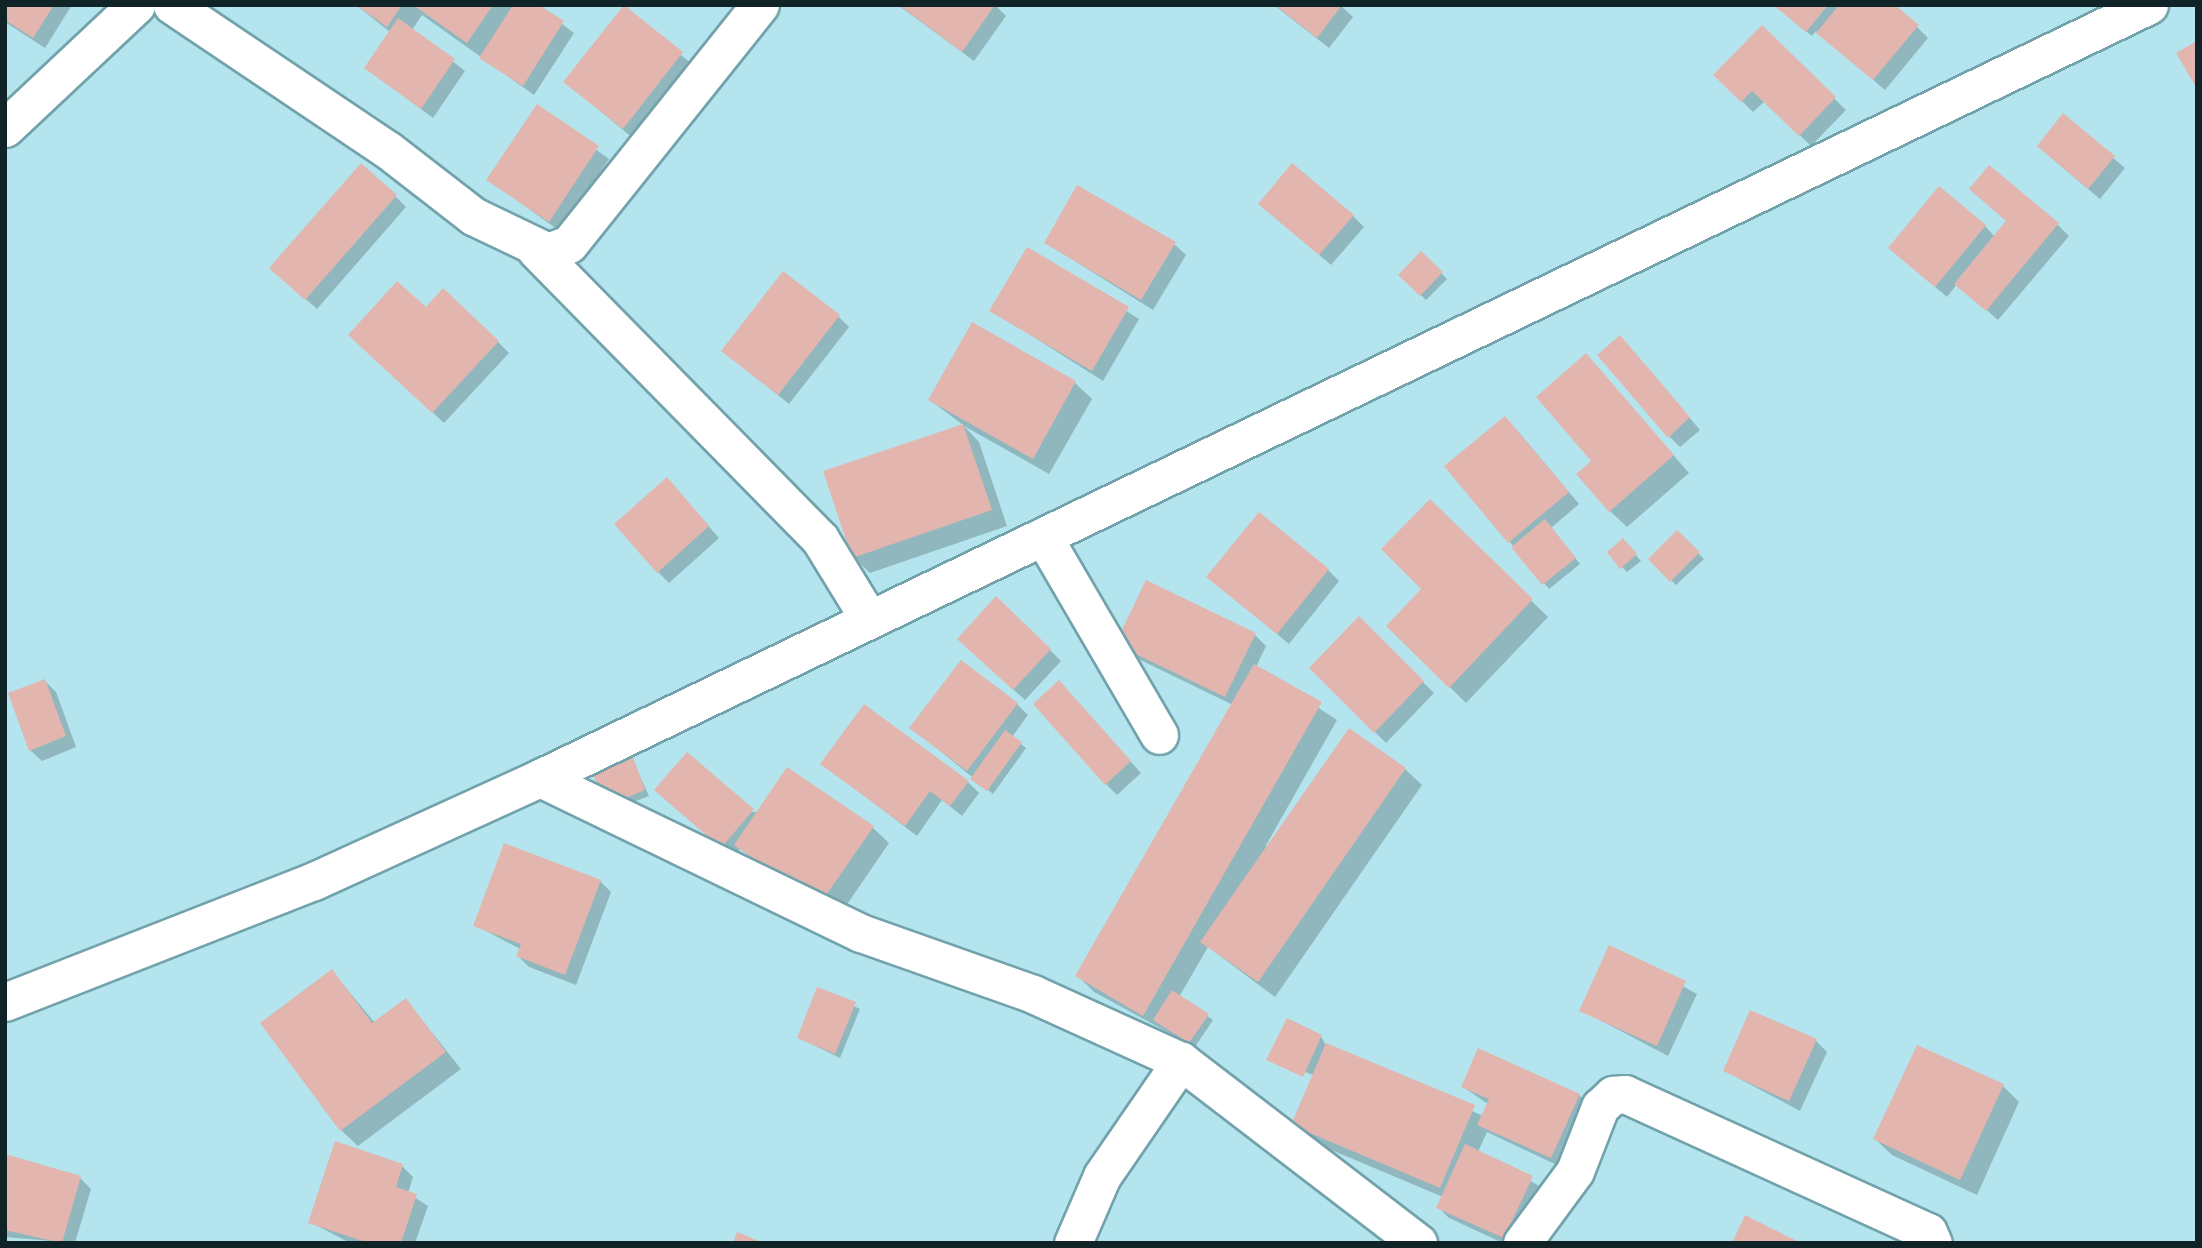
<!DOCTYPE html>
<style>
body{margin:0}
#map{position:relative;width:2202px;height:1248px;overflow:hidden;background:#b4e5ee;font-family:Figtree,sans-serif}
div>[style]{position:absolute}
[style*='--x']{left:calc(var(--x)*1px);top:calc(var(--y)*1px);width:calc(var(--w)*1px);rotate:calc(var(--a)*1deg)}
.shadow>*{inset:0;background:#0003}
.building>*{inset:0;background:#e2b6af}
.roads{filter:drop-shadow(2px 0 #72a2ab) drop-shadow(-2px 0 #72a2ab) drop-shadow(0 2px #72a2ab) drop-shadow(0 -2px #72a2ab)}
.minor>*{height:37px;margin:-18.5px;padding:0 18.5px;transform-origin:18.5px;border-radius:18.5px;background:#fff}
span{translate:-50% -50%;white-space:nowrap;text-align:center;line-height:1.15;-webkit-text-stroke:6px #b4e5ee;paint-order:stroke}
.frame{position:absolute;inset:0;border:7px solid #102326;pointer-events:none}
</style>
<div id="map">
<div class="shadow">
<div style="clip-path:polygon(5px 5px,72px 5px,45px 48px,5px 22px)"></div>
<div style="clip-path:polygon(356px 5px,536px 5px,574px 33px,534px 95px,422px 15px,412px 30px,465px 71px,433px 118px,366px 68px,390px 32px)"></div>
<div style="clip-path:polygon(898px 5px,995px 5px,1006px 16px,974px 61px)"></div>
<div style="clip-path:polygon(1274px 5px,1340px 5px,1353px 17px,1329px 48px)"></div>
<div style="clip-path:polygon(1774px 5px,1831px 5px,1917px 27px,1928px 38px,1885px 90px,1816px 31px,1812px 36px)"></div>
<div style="clip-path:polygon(624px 8px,693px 65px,634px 139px,565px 82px)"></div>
<div style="clip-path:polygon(1762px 28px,1846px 110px,1811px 146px,1765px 101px,1753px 112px,1716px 75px)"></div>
<div style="clip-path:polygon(537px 107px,609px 159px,561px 232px,489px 180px)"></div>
<div style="clip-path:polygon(2063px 115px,2125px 168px,2100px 199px,2050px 157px)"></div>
<div style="clip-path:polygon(395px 196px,406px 207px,317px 309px,283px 279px)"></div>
<div style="clip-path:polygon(1272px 215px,1353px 216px,1364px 227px,1331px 265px)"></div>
<div style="clip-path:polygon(2008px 221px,2058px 225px,2069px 236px,1998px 320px,1957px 284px,1947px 297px,1902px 259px,1985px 226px,1995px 237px)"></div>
<div style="clip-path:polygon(1046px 243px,1174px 244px,1186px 255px,1153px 310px)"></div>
<div style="clip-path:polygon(1027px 249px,1139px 319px,1103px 381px,991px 310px)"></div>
<div style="clip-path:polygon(1421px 253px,1447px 279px,1426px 300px,1400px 275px)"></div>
<div style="clip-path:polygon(838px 316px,849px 327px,789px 404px,723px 351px)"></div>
<div style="clip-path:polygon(972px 324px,1075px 383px,1092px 399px,1049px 474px,964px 426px,979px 442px,1007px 526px,870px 573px,853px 557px,963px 425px,930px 400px)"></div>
<div style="clip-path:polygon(498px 342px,509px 353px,444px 423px,361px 345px)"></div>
<div style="clip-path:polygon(1631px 349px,1700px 430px,1680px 447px,1669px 436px)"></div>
<div style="clip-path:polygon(1586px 355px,1689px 473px,1627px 527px,1610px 511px,1593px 462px)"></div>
<div style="clip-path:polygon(1516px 429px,1579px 504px,1551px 528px,1580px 564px,1549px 589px,1447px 466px)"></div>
<div style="clip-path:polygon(678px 491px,719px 538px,669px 583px,658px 572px)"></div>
<div style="clip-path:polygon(1430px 502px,1548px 617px,1466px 703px,1388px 626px,1424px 589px)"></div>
<div style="clip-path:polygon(1677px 532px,1704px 559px,1676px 585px,1650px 559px)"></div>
<div style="clip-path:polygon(1628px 546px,1641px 561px,1627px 572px,1622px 567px)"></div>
<div style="clip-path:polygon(1328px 570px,1339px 581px,1289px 644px,1208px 577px)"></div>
<div style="clip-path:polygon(1146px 582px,1255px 635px,1266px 646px,1256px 667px,1337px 720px,1265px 847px,1405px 769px,1422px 785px,1275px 997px,1208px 947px,1179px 997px,1213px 1020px,1195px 1047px,1094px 992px,1078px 976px,1233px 705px,1128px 654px)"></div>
<div style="clip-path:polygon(1359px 619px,1434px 693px,1386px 743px,1311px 668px)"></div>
<div style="clip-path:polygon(970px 650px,1050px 650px,1061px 661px,1025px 700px)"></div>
<div style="clip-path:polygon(45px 681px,56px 692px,76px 747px,42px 761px,30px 750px)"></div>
<div style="clip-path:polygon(1070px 694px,1141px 773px,1117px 795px,1106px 784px)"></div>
<div style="clip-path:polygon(1017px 704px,1028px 715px,1012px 737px,1026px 748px,993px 794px,912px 728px)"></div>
<div style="clip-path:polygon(632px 759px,649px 796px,613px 810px)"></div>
<div style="clip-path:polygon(823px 764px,968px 782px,979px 793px,962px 816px,942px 800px,917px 836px)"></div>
<div style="clip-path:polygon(668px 801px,872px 827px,889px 843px,837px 919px,740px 849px,733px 857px)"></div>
<div style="clip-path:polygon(600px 881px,611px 892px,576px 985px,529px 967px,518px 956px,520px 949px,475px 925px)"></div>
<div style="clip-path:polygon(1610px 947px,1697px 994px,1668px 1056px,1581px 1010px)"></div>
<div style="clip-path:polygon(332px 971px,375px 1023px,406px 1000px,461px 1069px,358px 1146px,341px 1130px)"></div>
<div style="clip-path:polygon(818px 989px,860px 1009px,840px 1058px,799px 1038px)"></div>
<div style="clip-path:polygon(1321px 1036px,1325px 1044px,1483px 1116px,1488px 1104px,1463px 1087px,1579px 1095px,1590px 1106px,1563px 1168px,1487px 1132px,1478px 1152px,1543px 1188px,1518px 1243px,1503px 1243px,1449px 1218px,1438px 1207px,1443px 1197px,1310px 1141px,1293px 1125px,1314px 1075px,1268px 1060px)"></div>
<div style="clip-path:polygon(1816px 1041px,1827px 1052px,1800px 1111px,1725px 1071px)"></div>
<div style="clip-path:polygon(2003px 1086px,2019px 1102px,1977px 1195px,1892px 1155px,1875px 1139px)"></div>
<div style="clip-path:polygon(5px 1156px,80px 1178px,91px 1189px,75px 1243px,5px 1237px)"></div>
<div style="clip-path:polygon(402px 1166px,413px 1177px,408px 1193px,428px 1206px,415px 1243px,350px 1243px,310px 1222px)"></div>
</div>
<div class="building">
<div style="clip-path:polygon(5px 5px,54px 5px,33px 38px,5px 20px)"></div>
<div style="clip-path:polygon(356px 5px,402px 5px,387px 27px)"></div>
<div style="clip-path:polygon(413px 5px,493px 5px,467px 43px)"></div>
<div style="clip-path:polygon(513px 5px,539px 5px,564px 21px,523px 86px,479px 58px)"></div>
<div style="clip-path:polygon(624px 5px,683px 52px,623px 129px,563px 82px)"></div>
<div style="clip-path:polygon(899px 5px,995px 5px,962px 52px)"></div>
<div style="clip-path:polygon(1275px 5px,1342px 5px,1317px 38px)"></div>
<div style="clip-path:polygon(1773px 5px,1828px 5px,1806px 32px)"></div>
<div style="clip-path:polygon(1839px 5px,1895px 5px,1919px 25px,1873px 80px,1816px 33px)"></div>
<div style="clip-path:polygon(398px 18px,455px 59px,421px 109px,364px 68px)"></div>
<div style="clip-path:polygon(1762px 25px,1836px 97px,1799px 136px,1752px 91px,1741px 102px,1713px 75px)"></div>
<div style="clip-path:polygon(2197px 41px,2197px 89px,2176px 53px)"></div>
<div style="clip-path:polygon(537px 104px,599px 146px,549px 222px,486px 180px)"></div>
<div style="clip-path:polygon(2063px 113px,2115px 156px,2088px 189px,2037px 146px)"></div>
<div style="clip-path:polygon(361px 163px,397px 195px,305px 300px,269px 268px)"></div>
<div style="clip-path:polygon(1292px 163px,1354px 215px,1319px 255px,1258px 204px)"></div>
<div style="clip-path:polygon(1989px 165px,2059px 223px,1986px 311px,1954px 284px,2006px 221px,1969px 189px)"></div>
<div style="clip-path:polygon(1077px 185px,1176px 242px,1141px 300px,1044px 243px)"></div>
<div style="clip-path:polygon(1939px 186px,1986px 225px,1935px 287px,1888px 248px)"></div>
<div style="clip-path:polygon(1027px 247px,1129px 307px,1092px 371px,989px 311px)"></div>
<div style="clip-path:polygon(1421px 251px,1443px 272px,1420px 296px,1398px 275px)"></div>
<div style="clip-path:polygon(783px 271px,840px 315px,778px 395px,721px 351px)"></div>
<div style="clip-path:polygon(397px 281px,426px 307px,443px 288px,499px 341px,432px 413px,348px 335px)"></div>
<div style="clip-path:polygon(972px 322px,1076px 381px,1033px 459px,928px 400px)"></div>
<div style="clip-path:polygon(1620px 335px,1690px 417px,1668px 438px,1597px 355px)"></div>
<div style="clip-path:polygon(1586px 353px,1674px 455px,1609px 512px,1576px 474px,1591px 461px,1536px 397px)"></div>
<div style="clip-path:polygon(1505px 416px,1569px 492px,1508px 543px,1444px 466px)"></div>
<div style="clip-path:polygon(963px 424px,992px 510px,852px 558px,823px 471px)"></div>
<div style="clip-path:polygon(667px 477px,709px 526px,657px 573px,614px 524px)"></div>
<div style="clip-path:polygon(1430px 499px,1533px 599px,1449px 688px,1386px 626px,1421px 589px,1381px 549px)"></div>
<div style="clip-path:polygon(1259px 512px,1329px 569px,1277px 634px,1206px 577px)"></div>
<div style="clip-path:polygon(1545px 519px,1576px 558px,1542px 585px,1511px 547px)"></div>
<div style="clip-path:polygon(1677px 530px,1700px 552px,1670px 582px,1648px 559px)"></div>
<div style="clip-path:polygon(1623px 538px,1637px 554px,1620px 569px,1607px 552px)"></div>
<div style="clip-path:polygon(1146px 580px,1256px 633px,1225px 697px,1115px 644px)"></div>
<div style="clip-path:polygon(996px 596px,1051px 649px,1013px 690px,957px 639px)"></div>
<div style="clip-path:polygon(1359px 616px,1424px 681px,1374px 733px,1309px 668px)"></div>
<div style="clip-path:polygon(961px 660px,1018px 703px,967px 771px,909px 728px)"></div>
<div style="clip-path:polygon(1254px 664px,1322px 702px,1143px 1016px,1075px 976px)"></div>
<div style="clip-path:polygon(45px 679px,66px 736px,29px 751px,8px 693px)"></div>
<div style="clip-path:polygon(1059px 680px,1131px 761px,1105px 785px,1033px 704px)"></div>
<div style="clip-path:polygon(864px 704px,969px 781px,950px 806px,930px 791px,905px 826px,820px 764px)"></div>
<div style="clip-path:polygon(1349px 728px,1406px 768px,1258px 982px,1200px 942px)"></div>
<div style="clip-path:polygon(1005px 730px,1022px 742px,987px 791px,970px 779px)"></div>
<div style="clip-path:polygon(687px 752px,754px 809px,721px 848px,654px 790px)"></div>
<div style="clip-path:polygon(633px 757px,645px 790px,606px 806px,593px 774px)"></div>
<div style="clip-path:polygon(787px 767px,874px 826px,820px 904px,734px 845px)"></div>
<div style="clip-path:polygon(504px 843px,601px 880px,565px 975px,516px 956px,521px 944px,473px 926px)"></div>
<div style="clip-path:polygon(1609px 945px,1686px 981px,1657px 1046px,1579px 1011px)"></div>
<div style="clip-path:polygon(332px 969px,372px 1023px,406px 998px,446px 1052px,340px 1131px,260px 1023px)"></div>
<div style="clip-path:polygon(817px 987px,856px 1002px,835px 1054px,797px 1038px)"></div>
<div style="clip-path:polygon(1172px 990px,1209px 1014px,1189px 1043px,1153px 1020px)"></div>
<div style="clip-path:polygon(1750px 1010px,1817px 1039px,1789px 1101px,1723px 1071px)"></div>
<div style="clip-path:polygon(1287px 1018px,1322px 1035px,1303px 1077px,1266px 1060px)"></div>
<div style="clip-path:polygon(1326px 1043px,1475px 1105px,1440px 1188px,1291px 1125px)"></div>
<div style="clip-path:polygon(1917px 1045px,2004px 1084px,1960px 1180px,1873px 1139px)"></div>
<div style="clip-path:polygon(1478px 1048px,1580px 1094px,1551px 1158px,1477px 1125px,1489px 1099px,1461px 1087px)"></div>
<div style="clip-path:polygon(335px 1141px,403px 1164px,396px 1187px,417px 1194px,401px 1243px,369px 1243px,308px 1223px)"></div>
<div style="clip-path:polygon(1465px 1144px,1533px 1176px,1504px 1238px,1436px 1208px)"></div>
<div style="clip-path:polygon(5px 1154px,81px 1176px,62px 1243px,5px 1230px)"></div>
<div style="clip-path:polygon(1745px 1215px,1801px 1243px,1732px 1243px)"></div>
<div style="clip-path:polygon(737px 1232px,764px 1243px,733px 1243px)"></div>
</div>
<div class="roads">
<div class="minor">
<div style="--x:172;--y:5;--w:260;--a:33.9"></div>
<div style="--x:388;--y:150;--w:108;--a:37.8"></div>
<div style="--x:473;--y:216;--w:83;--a:25.6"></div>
<div style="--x:548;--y:252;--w:22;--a:-21"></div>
<div style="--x:569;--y:244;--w:306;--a:-51.4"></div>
<div style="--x:5;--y:128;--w:180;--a:-43.2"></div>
<div style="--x:536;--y:250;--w:405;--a:45.5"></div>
<div style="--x:820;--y:539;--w:94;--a:58.5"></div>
<div style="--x:1044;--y:538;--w:228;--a:59.7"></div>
<div style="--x:540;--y:778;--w:356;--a:25.8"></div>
<div style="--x:861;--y:933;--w:182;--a:19.5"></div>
<div style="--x:1033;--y:994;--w:162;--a:24.4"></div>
<div style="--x:1181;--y:1061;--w:299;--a:37.5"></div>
<div style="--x:5;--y:1002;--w:332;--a:-21.4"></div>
<div style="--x:314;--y:881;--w:248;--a:-24.5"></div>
<div style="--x:540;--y:778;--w:1785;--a:-25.66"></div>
<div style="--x:1073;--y:1243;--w:73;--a:-66.6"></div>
<div style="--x:1102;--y:1176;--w:140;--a:-55.5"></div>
<div style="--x:1522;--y:1243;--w:89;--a:-53.6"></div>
<div style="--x:1575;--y:1171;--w:69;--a:-68.7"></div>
<div style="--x:1600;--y:1107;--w:18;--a:-43"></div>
<div style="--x:1613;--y:1095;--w:12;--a:-5"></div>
<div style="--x:1625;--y:1094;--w:333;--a:24.5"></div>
<div style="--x:1928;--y:1232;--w:12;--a:66"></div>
</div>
</div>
<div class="frame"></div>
</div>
